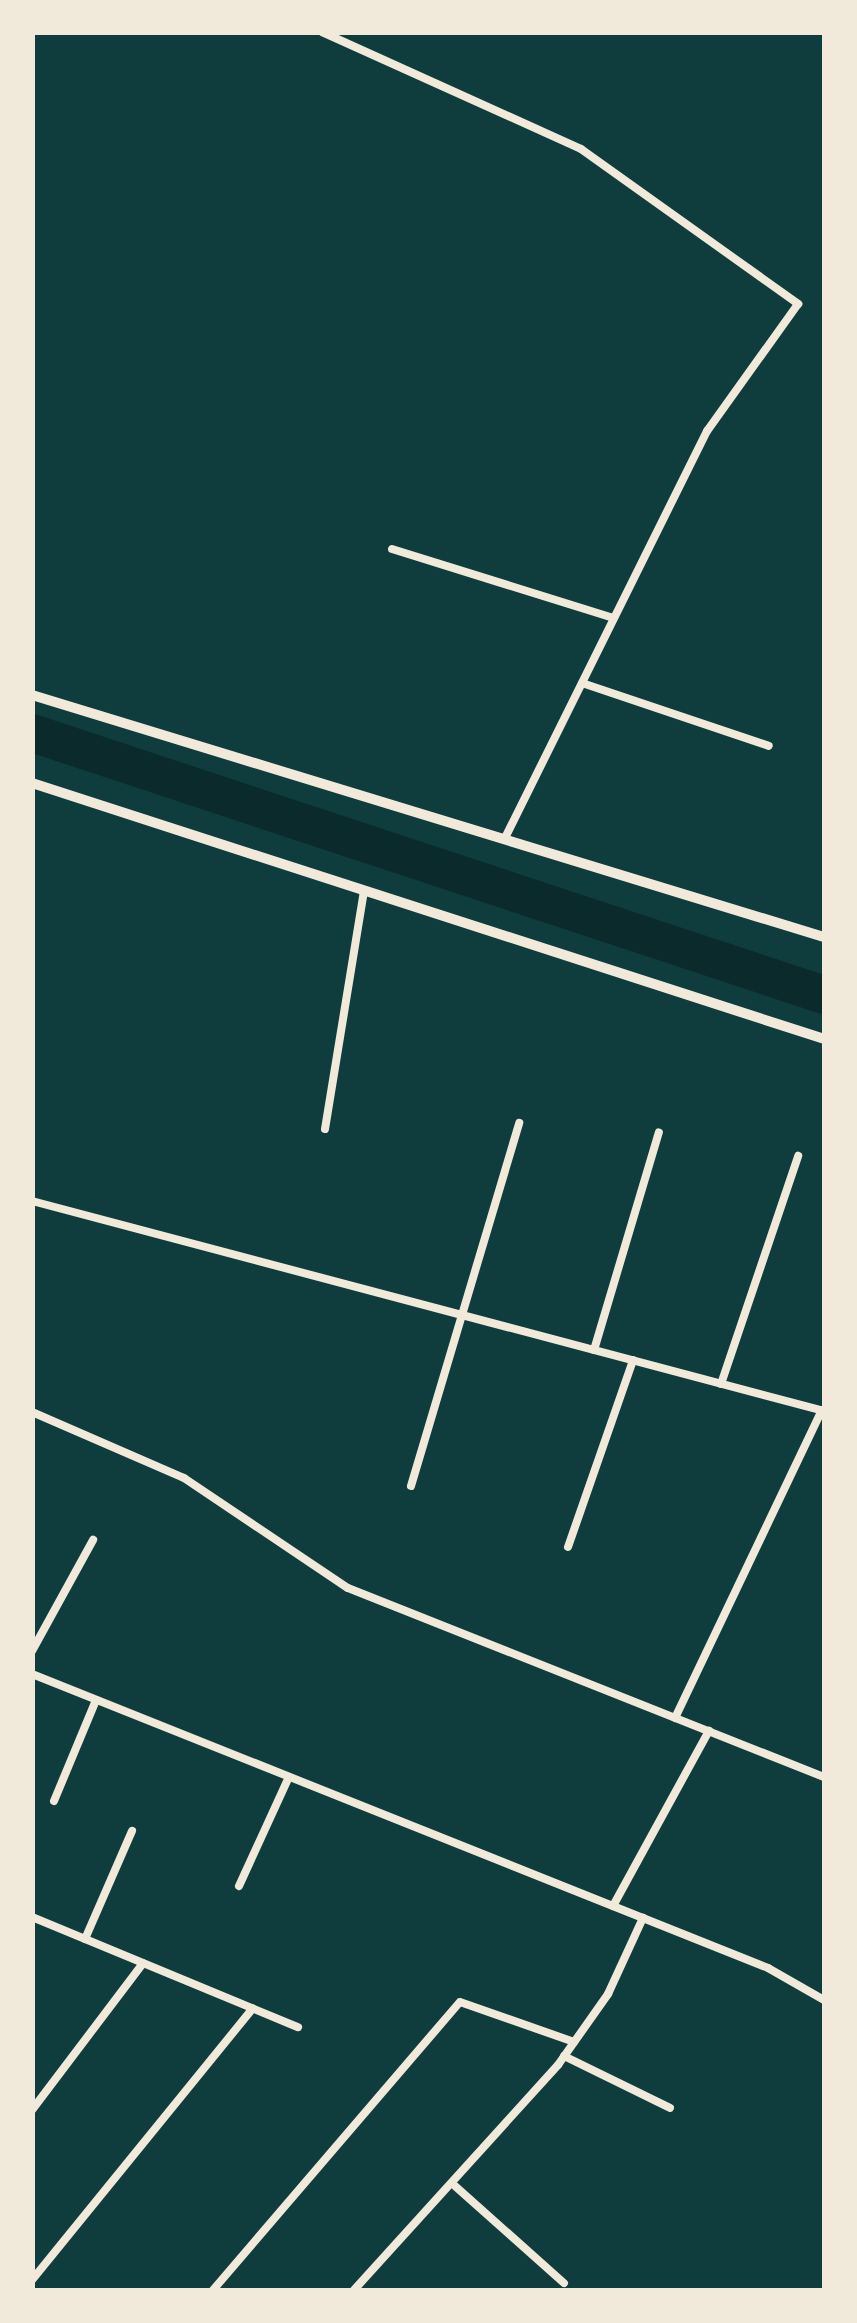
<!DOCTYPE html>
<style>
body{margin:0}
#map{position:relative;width:857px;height:2323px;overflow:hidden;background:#0f3d3e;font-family:Jost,sans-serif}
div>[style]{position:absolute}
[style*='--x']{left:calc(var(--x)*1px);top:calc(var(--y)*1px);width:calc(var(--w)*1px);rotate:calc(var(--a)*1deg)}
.canal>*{height:38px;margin:-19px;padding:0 19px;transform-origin:19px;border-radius:19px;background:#0a2a2b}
.service>*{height:8px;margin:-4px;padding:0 4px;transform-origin:4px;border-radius:4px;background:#f1e9da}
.minor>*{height:10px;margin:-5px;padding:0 5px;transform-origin:5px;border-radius:5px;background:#f1e9da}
span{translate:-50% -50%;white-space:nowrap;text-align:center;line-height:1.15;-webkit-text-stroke:8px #f1e9da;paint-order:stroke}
.frame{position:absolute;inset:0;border:35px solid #f1e9da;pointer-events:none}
</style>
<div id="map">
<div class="canal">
<div style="--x:32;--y:733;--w:834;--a:18.3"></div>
</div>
<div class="service">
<div style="--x:322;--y:32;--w:284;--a:24.3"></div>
<div style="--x:581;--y:149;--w:267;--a:35.5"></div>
<div style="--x:798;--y:304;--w:156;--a:125.6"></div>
<div style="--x:707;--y:431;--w:452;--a:116.4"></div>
<div style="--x:392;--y:549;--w:232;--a:17.3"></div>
<div style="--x:582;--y:683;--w:197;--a:18.6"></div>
<div style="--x:325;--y:1129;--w:242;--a:-80.7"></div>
<div style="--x:32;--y:1201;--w:819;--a:14.85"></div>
<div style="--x:594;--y:1350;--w:227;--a:-73.4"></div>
<div style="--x:721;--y:1384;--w:241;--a:-71.3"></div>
<div style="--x:32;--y:1412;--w:166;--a:23.5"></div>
<div style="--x:184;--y:1478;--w:197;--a:33.9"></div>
<div style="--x:348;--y:1588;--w:512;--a:21.66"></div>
<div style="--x:411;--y:1486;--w:379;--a:-73.4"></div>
<div style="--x:568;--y:1547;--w:198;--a:-70.8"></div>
<div style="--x:32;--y:1651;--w:127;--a:-61.2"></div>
<div style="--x:32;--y:1674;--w:793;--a:21.77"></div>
<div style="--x:768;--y:1968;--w:64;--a:29.7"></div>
<div style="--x:675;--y:1718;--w:341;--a:-64.5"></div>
<div style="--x:54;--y:1801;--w:109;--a:-67.4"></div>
<div style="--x:239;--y:1886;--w:120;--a:-65.4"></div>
<div style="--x:613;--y:1906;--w:200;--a:-61.3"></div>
<div style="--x:32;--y:1917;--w:288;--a:22.5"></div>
<div style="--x:85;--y:1939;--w:118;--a:-66.5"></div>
<div style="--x:564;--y:2056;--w:118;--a:26.1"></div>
<div style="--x:32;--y:2110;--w:184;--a:-52.9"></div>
<div style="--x:455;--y:2186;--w:146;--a:41.7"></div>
<div style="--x:32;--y:2280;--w:350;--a:-50.9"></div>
<div style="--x:213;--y:2290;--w:379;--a:-49.4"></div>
<div style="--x:460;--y:2002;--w:121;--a:19.3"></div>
<div style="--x:354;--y:2290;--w:304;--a:-47.8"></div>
<div style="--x:558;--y:2065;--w:87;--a:-54.8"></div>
<div style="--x:608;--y:1994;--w:84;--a:-65.3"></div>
</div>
<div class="minor">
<div style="--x:32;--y:695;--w:828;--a:16.99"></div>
<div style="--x:32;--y:783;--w:832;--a:17.91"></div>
</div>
<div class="frame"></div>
</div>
